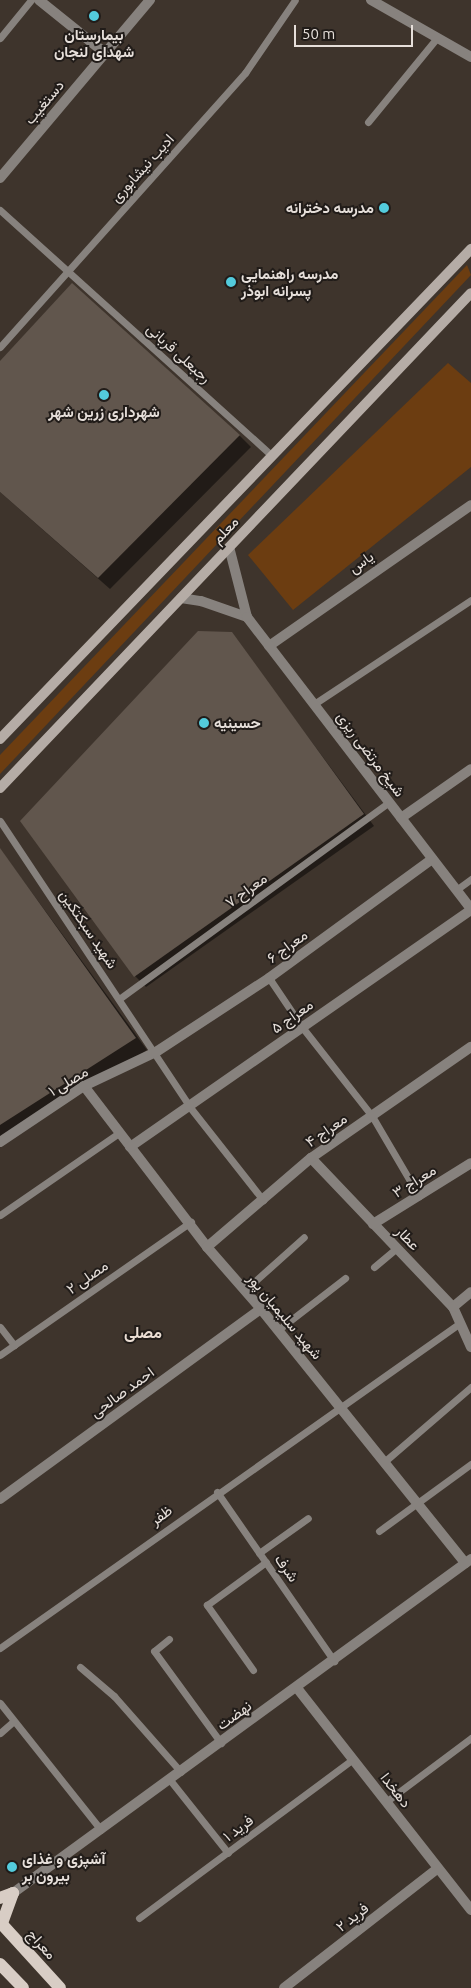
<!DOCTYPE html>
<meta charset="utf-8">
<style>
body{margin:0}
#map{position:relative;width:471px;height:1988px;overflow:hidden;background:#3e342c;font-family:Ubuntu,Vazirmatn,sans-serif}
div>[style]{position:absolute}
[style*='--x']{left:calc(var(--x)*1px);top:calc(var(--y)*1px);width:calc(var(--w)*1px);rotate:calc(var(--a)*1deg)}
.green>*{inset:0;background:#6c3d11}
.shadow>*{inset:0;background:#0007}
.building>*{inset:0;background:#61564d}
.service>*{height:7px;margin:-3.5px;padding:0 3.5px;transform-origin:3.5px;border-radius:3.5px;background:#87827e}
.minor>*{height:10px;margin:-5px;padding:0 5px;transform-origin:5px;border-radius:5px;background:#87827e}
.tertiary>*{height:10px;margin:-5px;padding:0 5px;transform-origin:5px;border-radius:5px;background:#87827e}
.secondary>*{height:10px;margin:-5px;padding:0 5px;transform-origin:5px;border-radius:5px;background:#b5aca6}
.primary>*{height:12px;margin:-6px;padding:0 6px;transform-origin:6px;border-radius:6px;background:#d8cdc5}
.dots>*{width:14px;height:14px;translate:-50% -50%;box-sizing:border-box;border:2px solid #211c19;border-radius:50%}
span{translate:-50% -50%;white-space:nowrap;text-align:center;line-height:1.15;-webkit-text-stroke:4px #211c19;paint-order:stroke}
.poi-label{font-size:15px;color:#e6dfda;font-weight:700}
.right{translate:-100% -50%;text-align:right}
.left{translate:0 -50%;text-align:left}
.street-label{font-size:15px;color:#e6dfda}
.neighbourhood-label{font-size:16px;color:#ebded4;font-weight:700}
.scale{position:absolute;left:294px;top:25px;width:119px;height:22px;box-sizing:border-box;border:2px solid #e6dfda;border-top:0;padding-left:6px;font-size:15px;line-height:18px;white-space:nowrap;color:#e6dfda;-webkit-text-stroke:4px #211c19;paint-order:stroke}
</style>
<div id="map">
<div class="green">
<div style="clip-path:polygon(467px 265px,471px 275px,0 774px,0 755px)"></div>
<div style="clip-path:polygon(448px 363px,471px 383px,471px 467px,293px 610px,248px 555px)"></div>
</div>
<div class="shadow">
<div style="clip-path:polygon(0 363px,239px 435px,251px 447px,110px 589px,0 492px)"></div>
<div style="clip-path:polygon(231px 633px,374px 826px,146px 987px,135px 976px)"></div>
<div style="clip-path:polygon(0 849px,147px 1050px,0 1144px)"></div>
</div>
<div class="building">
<div style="clip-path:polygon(72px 283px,240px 435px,98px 578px,0 492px,0 361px)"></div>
<div style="clip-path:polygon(198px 631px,232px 632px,364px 814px,134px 977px,20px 821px)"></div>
<div style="clip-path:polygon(0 848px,136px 1038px,0 1125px)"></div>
</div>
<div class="service">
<div style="--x:0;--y:38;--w:49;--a:-50.8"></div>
<div style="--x:368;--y:122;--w:107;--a:-50.7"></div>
<div style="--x:0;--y:210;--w:367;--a:42.1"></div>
<div style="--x:0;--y:347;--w:368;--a:-48.2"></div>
<div style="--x:245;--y:73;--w:88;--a:-55.6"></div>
<div style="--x:314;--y:704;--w:188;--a:-33.5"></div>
<div style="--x:0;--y:821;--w:342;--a:56.4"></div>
<div style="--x:189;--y:1106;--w:120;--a:51.8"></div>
<div style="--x:456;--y:890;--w:19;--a:-36"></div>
<div style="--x:269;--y:978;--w:59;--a:56"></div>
<div style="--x:302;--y:1027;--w:113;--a:51.8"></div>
<div style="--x:372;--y:1116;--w:93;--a:59.6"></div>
<div style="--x:119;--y:999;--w:334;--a:-36.1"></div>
<div style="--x:0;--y:1215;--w:145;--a:-34.6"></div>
<div style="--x:374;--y:1267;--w:30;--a:-40"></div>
<div style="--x:245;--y:1290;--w:79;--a:-41.9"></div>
<div style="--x:0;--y:1327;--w:23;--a:52"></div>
<div style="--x:278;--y:1330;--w:85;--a:-37.8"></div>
<div style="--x:0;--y:1355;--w:233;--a:-34.9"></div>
<div style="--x:384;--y:1462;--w:115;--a:-40.8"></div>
<div style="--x:217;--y:1492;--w:206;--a:55.3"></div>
<div style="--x:379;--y:1531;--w:114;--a:-36.1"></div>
<div style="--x:259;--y:1553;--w:60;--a:-35.5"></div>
<div style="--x:169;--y:1639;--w:19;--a:141"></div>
<div style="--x:154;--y:1651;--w:114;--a:53.9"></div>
<div style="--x:0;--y:1648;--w:563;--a:-35.24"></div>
<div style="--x:80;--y:1667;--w:45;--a:40.5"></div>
<div style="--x:114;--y:1696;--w:101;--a:48.6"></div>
<div style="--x:253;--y:1670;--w:80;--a:-125.3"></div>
<div style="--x:207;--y:1605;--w:73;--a:-36.1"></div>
<div style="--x:0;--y:1703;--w:162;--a:51.5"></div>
<div style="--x:0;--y:1733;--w:18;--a:-41"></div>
<div style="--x:170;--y:1780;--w:93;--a:51.5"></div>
<div style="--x:387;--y:1801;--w:105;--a:-36.9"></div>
<div style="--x:139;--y:1918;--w:267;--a:-36.6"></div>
</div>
<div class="minor">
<div style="--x:39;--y:0;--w:85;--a:38.8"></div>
<div style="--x:371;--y:0;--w:115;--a:29.7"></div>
<div style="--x:0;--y:178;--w:233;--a:-49.9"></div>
<div style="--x:269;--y:646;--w:246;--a:-34.9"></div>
<div style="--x:401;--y:818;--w:85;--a:-35"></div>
<div style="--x:84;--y:1086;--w:203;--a:52.6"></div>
<div style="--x:207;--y:1247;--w:82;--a:48.9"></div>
<div style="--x:261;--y:1309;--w:326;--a:51.2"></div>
<div style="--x:0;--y:1142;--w:101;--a:-33.7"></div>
<div style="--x:84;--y:1086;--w:80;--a:-25.3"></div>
<div style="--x:156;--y:1052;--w:135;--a:-33.2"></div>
<div style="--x:269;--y:978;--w:202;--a:-36.1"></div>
<div style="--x:130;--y:1147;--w:415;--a:-34.8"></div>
<div style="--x:311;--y:1158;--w:206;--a:46.4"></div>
<div style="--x:453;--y:1307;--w:44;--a:65.8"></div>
<div style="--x:373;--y:1224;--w:115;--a:-31.9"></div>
<div style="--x:207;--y:1247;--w:137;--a:-40.6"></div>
<div style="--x:311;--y:1158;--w:195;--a:-34.8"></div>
<div style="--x:453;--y:1307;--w:23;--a:-40"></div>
<div style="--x:0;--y:1499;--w:323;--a:-36.1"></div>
<div style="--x:284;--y:1988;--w:194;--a:-37.9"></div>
</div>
<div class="tertiary">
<div style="--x:181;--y:598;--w:20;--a:9"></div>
<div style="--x:201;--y:601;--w:49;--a:19.2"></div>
<div style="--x:247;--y:617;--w:72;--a:-104.4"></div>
<div style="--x:247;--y:617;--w:368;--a:52.5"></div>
<div style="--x:297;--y:1688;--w:282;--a:51.9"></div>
<div style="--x:13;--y:1893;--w:567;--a:-36.1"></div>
</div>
<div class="secondary">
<div style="--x:0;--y:739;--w:680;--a:-46.13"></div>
<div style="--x:0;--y:788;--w:683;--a:-46.42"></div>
</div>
<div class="primary">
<div style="--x:0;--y:1898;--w:14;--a:-21"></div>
<div style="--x:13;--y:1893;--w:33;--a:110"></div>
<div style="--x:0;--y:1922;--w:89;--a:47.7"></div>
<div style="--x:0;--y:1964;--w:33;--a:46"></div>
</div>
<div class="dots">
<div style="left:94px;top:16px;background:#53cbdc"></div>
<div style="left:384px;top:208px;background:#53cbdc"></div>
<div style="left:231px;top:282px;background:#53cbdc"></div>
<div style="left:104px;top:395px;background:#53cbdc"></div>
<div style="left:204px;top:723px;background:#53cbdc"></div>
<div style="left:12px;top:1867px;background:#53cbdc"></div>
</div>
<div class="poi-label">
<span style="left:94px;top:43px">بیمارستان<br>شهدای لنجان</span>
<span class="right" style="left:374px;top:208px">مدرسه دخترانه</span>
<span class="left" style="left:241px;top:282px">مدرسه راهنمایی<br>پسرانه ابوذر</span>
<span style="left:104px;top:412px">شهرداری زرین شهر</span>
<span class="left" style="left:214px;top:723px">حسینیه</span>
<span class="left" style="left:22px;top:1867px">آشپزی و غذای<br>بیرون بر</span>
</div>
<div class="street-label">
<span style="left:44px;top:102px;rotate:-50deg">دستغیب</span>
<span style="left:142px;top:168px;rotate:-48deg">ادیب نیشابوری</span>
<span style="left:179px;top:353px;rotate:42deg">رجبعلی قربانی</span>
<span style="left:225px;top:530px;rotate:-47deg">معلم</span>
<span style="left:361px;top:562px;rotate:-35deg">یاس</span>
<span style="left:371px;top:754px;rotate:53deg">شیخ مرتضی ریزی</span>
<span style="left:246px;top:890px;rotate:-36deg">معراح ۷</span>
<span style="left:89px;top:929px;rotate:56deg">شهید سبکتکین</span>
<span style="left:287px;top:946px;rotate:-36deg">معراج ۶</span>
<span style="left:292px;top:1016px;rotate:-35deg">معراج ۵</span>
<span style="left:68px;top:1081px;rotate:-31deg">مصلی ۱</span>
<span style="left:326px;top:1130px;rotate:-35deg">معراج ۴</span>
<span style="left:414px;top:1181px;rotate:-32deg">معراج ۳</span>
<span style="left:408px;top:1238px;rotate:46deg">عطار</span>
<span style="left:87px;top:1277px;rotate:-35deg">مصلی ۲</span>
<span style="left:285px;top:1316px;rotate:50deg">شهید سلیمیان پور</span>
<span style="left:122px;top:1392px;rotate:-36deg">احمد صالحی</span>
<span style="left:161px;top:1515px;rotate:-36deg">ظفر</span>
<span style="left:287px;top:1568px;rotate:55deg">شرف</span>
<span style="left:234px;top:1715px;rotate:-36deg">نهضت</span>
<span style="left:396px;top:1790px;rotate:52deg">دهخدا</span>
<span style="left:238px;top:1828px;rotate:-37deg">فرید ۱</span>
<span style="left:352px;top:1917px;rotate:-38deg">فرید ۲</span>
<span style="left:42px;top:1944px;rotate:48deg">معراج</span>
</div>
<div class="neighbourhood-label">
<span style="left:143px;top:1332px">مصلی</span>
</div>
<div class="scale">50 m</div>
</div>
